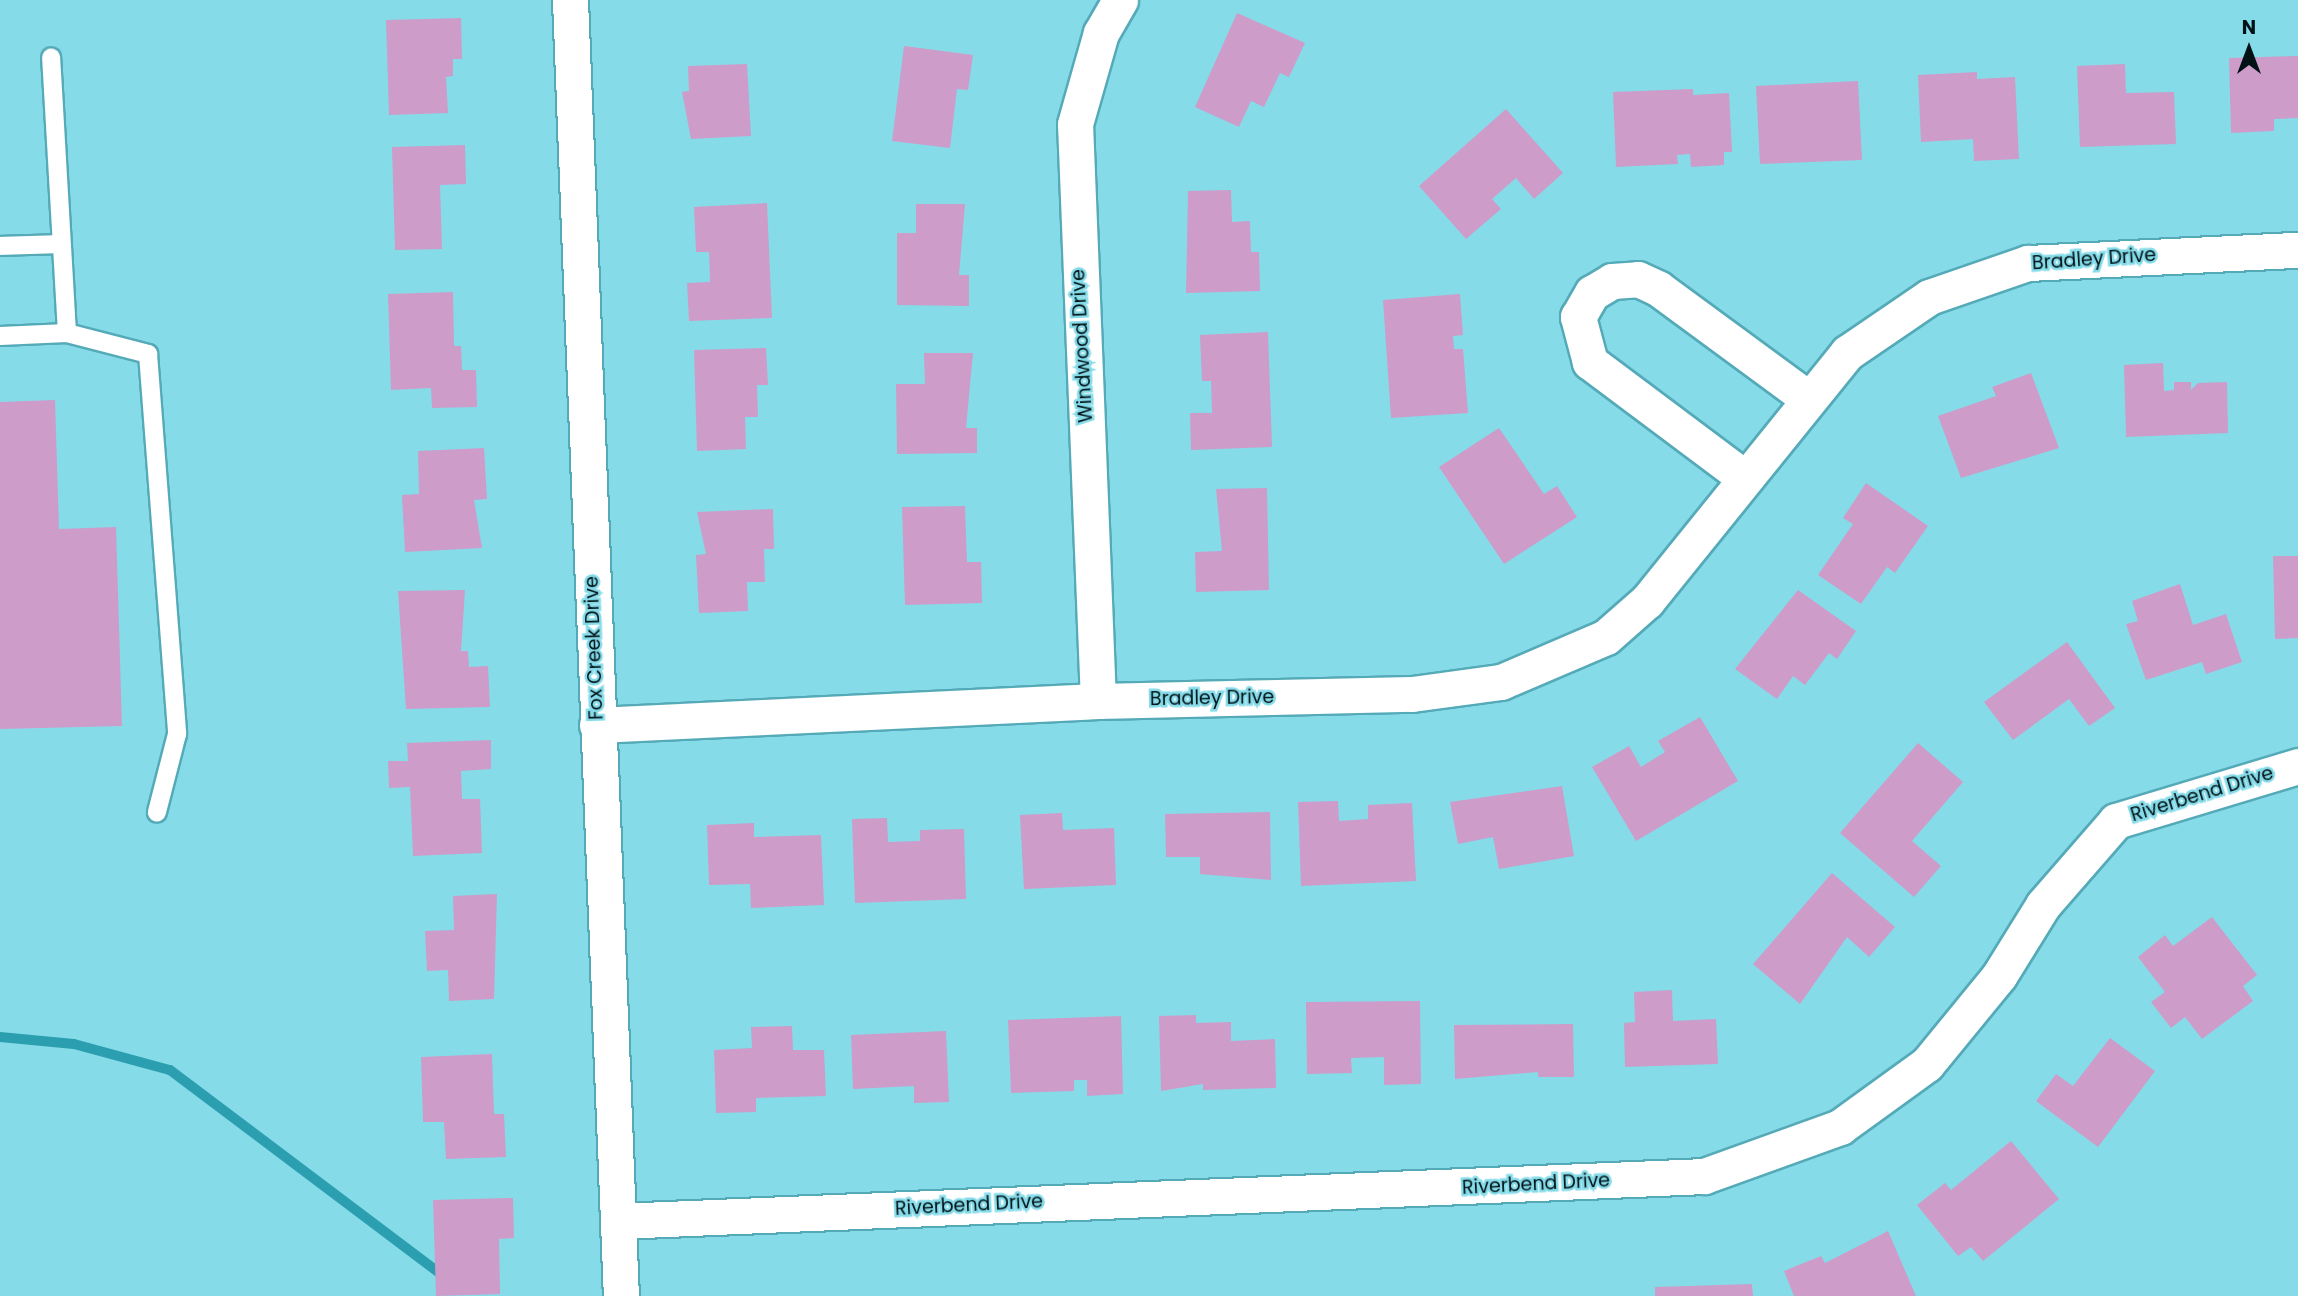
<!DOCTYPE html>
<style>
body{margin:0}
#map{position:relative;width:2298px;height:1296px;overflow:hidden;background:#86dbe9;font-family:Poppins,sans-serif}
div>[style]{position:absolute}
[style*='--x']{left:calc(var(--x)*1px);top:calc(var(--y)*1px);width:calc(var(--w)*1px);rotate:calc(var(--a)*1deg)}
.stream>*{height:10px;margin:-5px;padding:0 5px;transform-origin:5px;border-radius:5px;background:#2b9fb0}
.building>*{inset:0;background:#cd9cc9}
.roads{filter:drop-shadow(2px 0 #55aab8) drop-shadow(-2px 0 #55aab8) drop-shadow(0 2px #55aab8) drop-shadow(0 -2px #55aab8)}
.service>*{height:18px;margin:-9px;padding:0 9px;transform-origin:9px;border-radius:9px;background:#fff}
.minor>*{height:35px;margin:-17.5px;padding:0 17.5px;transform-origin:17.5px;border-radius:17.5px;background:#fff}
span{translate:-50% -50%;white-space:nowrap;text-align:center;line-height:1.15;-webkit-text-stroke:5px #86dbe9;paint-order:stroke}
.street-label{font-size:19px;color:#001216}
.north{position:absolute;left:2214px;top:14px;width:70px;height:70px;-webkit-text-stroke:5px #86dbe9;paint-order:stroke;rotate:0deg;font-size:19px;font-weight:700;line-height:28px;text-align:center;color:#001216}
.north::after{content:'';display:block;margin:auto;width:24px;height:32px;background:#001216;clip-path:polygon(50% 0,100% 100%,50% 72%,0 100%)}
</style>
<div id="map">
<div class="stream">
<div style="--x:0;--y:1037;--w:74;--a:5.4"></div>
<div style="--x:74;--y:1044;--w:99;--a:15.2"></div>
<div style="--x:170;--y:1070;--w:344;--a:37"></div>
</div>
<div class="building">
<div style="clip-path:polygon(1237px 13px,1305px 43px,1289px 77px,1280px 73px,1264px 107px,1251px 101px,1239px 127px,1195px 107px)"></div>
<div style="clip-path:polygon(461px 18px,462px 59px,453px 59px,453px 76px,446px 77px,448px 113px,389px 115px,386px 20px)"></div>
<div style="clip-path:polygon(904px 46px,973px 55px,968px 90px,957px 89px,950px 148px,892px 141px)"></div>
<div style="clip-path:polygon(2298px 56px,2298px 118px,2274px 119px,2274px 131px,2231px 133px,2229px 58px)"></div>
<div style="clip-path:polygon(747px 64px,751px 136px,691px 139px,682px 92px,689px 91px,688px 66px)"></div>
<div style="clip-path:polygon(2125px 64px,2126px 93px,2174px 92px,2176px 144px,2080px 147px,2077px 66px)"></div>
<div style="clip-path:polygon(1977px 72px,1977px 79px,2015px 77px,2019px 159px,1974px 161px,1973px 139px,1921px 142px,1918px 75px)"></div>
<div style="clip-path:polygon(1858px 81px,1862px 160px,1760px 164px,1756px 86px)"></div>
<div style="clip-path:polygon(1693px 89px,1693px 95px,1729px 93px,1732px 152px,1724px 152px,1724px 165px,1691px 167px,1690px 154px,1677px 155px,1678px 164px,1616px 167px,1613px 92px)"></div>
<div style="clip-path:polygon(1506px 109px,1563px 173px,1534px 199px,1516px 178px,1492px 199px,1501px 209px,1466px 239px,1419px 186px)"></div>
<div style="clip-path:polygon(465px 145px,466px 184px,440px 185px,442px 249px,395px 250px,392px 147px)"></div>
<div style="clip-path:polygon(1231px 190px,1232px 222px,1250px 221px,1251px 252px,1259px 252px,1260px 291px,1186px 293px,1188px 191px)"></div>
<div style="clip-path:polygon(767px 203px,772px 318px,689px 321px,687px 283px,710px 282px,709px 252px,696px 252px,694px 207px)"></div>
<div style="clip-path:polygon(916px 204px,965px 204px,959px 275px,969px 275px,969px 306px,897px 305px,897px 233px,916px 233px)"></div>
<div style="clip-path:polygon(453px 292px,454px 346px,461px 346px,462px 370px,476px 370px,477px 407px,432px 408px,431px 388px,391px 390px,388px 294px)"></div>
<div style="clip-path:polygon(1460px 294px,1463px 335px,1453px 336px,1454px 349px,1463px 349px,1468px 413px,1391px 418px,1383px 300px)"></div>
<div style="clip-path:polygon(1268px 332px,1272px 447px,1191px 450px,1190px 413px,1212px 413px,1211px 381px,1202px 381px,1200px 335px)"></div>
<div style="clip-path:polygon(766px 348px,768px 385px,757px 385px,758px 417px,745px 417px,746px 449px,697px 451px,694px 350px)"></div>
<div style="clip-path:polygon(924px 353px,973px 353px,966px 428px,977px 428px,977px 453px,897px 454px,896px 384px,925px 384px)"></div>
<div style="clip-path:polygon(2163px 363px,2164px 391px,2174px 390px,2174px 382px,2191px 382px,2191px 390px,2198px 383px,2227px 382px,2228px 433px,2126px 437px,2124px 365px)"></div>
<div style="clip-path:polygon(2031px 373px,2059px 448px,1961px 478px,1938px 416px,1996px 396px,1992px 387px)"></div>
<div style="clip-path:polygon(55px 400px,59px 529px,116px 527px,122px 726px,0 729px,0 402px)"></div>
<div style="clip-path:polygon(1499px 428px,1544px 494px,1557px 486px,1577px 517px,1504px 564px,1439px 467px)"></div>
<div style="clip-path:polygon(484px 448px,487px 499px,474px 500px,482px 548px,405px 552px,402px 495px,419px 494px,418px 451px)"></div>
<div style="clip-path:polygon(1866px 483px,1928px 526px,1895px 573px,1887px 567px,1861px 604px,1818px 575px,1853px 524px,1843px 518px)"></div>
<div style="clip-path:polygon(1267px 488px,1269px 590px,1196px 592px,1195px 552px,1222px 551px,1216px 489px)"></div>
<div style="clip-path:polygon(965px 506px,967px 562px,981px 562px,982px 603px,905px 605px,902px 507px)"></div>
<div style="clip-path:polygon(773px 509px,774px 549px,764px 549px,765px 582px,747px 582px,748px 611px,699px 613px,696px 555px,706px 554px,697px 512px)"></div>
<div style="clip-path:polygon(2273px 556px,2298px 556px,2298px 638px,2275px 639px)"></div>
<div style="clip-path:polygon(2180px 584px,2193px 625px,2226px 614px,2242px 662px,2206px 674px,2202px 662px,2146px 680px,2126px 624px,2138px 621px,2132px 601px)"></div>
<div style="clip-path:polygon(465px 590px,461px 651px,468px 651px,469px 667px,488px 666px,490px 707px,406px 709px,398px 591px)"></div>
<div style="clip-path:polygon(1798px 590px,1856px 631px,1837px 659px,1829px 653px,1805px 685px,1793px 676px,1777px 699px,1735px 669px)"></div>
<div style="clip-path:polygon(2067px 642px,2115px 708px,2089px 726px,2069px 699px,2013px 740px,1984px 702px)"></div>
<div style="clip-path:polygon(1700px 717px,1738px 781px,1636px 841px,1592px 767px,1629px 746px,1641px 767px,1665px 752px,1658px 741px)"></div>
<div style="clip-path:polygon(491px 740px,491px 769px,461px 771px,462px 799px,480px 799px,482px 853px,413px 856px,410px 787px,389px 788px,388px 761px,408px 761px,407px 743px)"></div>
<div style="clip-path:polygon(1918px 743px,1963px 782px,1912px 841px,1941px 866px,1914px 897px,1840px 833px)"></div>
<div style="clip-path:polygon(1562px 786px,1574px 856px,1499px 869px,1493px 837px,1458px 844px,1450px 802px)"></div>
<div style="clip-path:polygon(1338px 801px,1339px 821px,1368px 819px,1368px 805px,1412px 803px,1416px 881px,1301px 886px,1298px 802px)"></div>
<div style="clip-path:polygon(1270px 812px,1271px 880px,1200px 874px,1200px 857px,1166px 857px,1165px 814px)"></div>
<div style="clip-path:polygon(1062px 813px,1063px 830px,1114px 828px,1116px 885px,1024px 889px,1020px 815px)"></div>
<div style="clip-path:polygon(887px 818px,888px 842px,920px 841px,920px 830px,964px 829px,966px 899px,855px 903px,852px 819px)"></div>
<div style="clip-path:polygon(754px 823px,754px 837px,821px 835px,824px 905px,751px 908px,750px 884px,709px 885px,707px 825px)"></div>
<div style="clip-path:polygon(1832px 873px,1895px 927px,1869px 957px,1847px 937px,1800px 1004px,1753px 964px)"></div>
<div style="clip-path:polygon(497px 894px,494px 999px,449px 1001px,448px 970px,427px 971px,425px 931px,454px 930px,453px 896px)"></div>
<div style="clip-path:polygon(2212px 917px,2257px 975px,2243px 986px,2253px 1001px,2202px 1039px,2185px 1017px,2171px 1028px,2151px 1002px,2165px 992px,2138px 957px,2165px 935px,2173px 946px)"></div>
<div style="clip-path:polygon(1672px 990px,1673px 1021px,1716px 1019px,1718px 1064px,1625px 1067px,1624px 1023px,1635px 1022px,1634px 992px)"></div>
<div style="clip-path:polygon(1420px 1001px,1421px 1084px,1384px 1085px,1384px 1057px,1351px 1058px,1352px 1073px,1307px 1074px,1306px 1002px)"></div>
<div style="clip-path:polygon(1196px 1015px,1196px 1023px,1231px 1022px,1231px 1041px,1275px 1039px,1276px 1088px,1203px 1090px,1203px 1084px,1161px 1091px,1159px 1016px)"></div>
<div style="clip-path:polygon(1121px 1016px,1123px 1094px,1087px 1096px,1087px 1080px,1074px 1080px,1074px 1091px,1011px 1093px,1008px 1020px)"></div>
<div style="clip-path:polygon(1573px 1024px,1574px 1077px,1538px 1077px,1538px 1072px,1455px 1079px,1454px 1025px)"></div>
<div style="clip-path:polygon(792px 1026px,793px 1050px,824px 1050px,826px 1096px,756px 1098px,756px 1112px,716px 1113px,714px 1050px,752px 1048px,751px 1027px)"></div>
<div style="clip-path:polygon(946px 1031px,949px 1102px,914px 1103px,914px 1086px,853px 1089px,851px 1035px)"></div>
<div style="clip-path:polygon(2110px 1038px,2155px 1071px,2098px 1147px,2036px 1101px,2056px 1074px,2073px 1086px)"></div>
<div style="clip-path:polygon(492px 1054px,494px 1114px,504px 1114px,506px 1157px,446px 1159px,444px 1122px,423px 1122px,421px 1057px)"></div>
<div style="clip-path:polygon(2011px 1141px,2059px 1199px,1983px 1261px,1971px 1247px,1958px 1256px,1917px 1205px,1945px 1183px,1951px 1190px)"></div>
<div style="clip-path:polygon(513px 1198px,514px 1238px,499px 1239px,500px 1294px,436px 1296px,433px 1200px)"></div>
<div style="clip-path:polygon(1888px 1231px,1916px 1296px,1794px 1296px,1784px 1271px,1821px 1256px,1825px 1263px)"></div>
<div style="clip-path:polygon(1752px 1284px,1753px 1296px,1655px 1296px,1655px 1287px)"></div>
</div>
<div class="roads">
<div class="service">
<div style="--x:0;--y:246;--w:61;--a:-1.9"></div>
<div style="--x:67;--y:333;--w:84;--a:14.5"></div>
<div style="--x:148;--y:354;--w:381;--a:85.6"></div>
<div style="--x:177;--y:734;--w:81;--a:104.4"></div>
<div style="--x:0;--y:336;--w:67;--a:-2.6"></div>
<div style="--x:67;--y:333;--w:276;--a:-93.3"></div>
</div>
<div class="minor">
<div style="--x:570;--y:0;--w:1297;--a:87.75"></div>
<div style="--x:1745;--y:478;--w:194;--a:-143.2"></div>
<div style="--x:1590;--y:362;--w:47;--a:-104.9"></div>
<div style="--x:1578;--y:317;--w:28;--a:-60"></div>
<div style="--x:1592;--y:293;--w:23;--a:-31"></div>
<div style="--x:1612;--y:281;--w:26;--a:-4"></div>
<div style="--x:1638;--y:279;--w:23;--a:25"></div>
<div style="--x:1659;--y:289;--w:186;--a:36.3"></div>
<div style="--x:1098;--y:701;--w:577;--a:-92.28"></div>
<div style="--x:1075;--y:124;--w:95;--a:-74.1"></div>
<div style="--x:1101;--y:33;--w:38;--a:-60"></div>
<div style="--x:597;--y:725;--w:502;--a:-2.74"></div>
<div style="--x:1098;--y:701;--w:314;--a:-1.3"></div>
<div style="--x:1412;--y:694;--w:90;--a:-7.7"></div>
<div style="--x:1501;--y:682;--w:114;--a:-23.2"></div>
<div style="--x:1606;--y:637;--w:55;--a:-41.3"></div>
<div style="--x:1647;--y:601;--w:319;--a:-51.1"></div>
<div style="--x:1847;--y:353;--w:99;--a:-34.3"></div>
<div style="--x:1929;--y:297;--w:105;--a:-19"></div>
<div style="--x:2028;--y:263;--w:270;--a:-2.8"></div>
<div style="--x:618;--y:1221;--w:1087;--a:-2.37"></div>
<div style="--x:1704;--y:1176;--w:145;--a:-19.8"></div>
<div style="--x:1840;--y:1127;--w:107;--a:-35.9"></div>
<div style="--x:1927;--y:1064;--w:114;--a:-50.7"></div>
<div style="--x:1999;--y:976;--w:84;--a:-58.2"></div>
<div style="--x:2043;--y:905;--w:111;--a:-49"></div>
<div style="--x:2116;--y:821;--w:190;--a:-16.8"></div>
</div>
</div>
<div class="street-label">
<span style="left:2094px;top:259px;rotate:-4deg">Bradley Drive</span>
<span style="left:1082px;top:346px;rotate:-93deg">Windwood Drive</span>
<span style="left:594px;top:648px;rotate:-92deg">Fox Creek Drive</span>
<span style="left:1212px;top:698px;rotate:-1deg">Bradley Drive</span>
<span style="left:2202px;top:794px;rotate:-17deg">Riverbend Drive</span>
<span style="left:1536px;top:1184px;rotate:-3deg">Riverbend Drive</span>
<span style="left:969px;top:1205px;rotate:-3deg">Riverbend Drive</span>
</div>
<div class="north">N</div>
</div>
